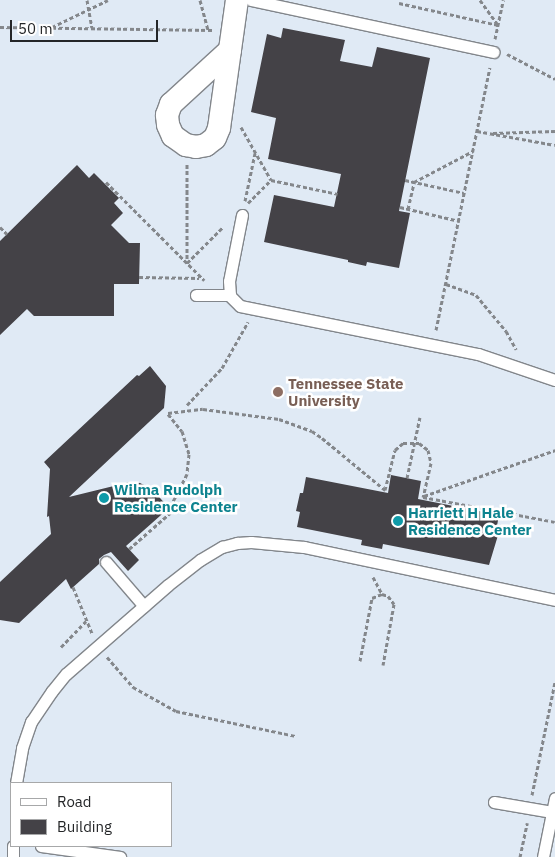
<!DOCTYPE html>
<style>
body{margin:0}
#map{position:relative;width:555px;height:857px;overflow:hidden;background:#f2f7fc;font-family:"IBM Plex Sans",sans-serif}
div>[style]{position:absolute}
[style*='--x']{left:calc(var(--x)*1px);top:calc(var(--y)*1px);width:calc(var(--w)*1px);rotate:calc(var(--a)*1deg)}
.built>*{inset:0;background:#e0eaf5}
.building>*{inset:0;background:#444247}
.path>*{height:3px;margin-top:-1.5px;transform-origin:0;background:repeating-linear-gradient(90deg,#84878b 0 4px,transparent 0 6.5px)}
.roads{filter:drop-shadow(1px 0 #82868b) drop-shadow(-1px 0 #82868b) drop-shadow(0 1px #82868b) drop-shadow(0 -1px #82868b)}
.service>*{height:11px;margin:-5.5px;padding:0 5.5px;transform-origin:5.5px;border-radius:5.5px;background:#fff}
.minor>*{height:22px;margin:-11px;padding:0 11px;transform-origin:11px;border-radius:11px;background:#fff}
.dots>*{width:14px;height:14px;translate:-50% -50%;box-sizing:border-box;border:2px solid #fff;border-radius:50%}
span{translate:-50% -50%;white-space:nowrap;text-align:center;line-height:1.15;-webkit-text-stroke:5px #fff;paint-order:stroke}
.education-label{font-size:15px;color:#785e54;font-weight:700}
.left{translate:0 -50%;text-align:left}
.culture-label{font-size:15px;color:#0d838f;font-weight:700}
.legend{position:absolute;left:10px;top:782px;width:162px;height:65px;box-sizing:border-box;background:#fff;border:1px solid #a7a8a9;margin:0;padding:6px 9px;list-style:none;font-size:15px;color:#242628}
.legend li{display:flex;align-items:center;gap:10px;height:25px}
.legend b{width:25px;border:1px solid #a7a8a9}
.scale{position:absolute;left:10px;top:20px;width:148px;height:22px;box-sizing:border-box;border:2px solid #242628;border-top:0;padding-left:6px;font-size:15px;line-height:18px;white-space:nowrap;color:#242628;-webkit-text-stroke:4px #fff;paint-order:stroke}
</style>
<div id="map">
<div class="built">
<div style="clip-path:polygon(evenodd,0 0,555px 0,555px 857px,0 857px,0 0,11px 783px,171px 783px,171px 846px,11px 846px,11px 783px)"></div>
</div>
<div class="building">
<div style="clip-path:polygon(283px 28px,345px 40px,340px 61px,372px 67px,377px 47px,430px 58px,399px 211px,410px 213px,399px 268px,367px 262px,366px 266px,348px 262px,348px 260px,264px 242px,274px 195px,334px 207px,341px 174px,268px 159px,276px 118px,251px 112px,267px 34px,281px 38px)"></div>
<div style="clip-path:polygon(77px 165px,89px 178px,94px 173px,119px 198px,114px 203px,123px 213px,111px 225px,129px 243px,140px 243px,139px 284px,114px 284px,114px 316px,34px 316px,27px 309px,0 335px,0 241px)"></div>
<div style="clip-path:polygon(150px 366px,166px 386px,164px 408px,69px 497px,130px 482px,140px 483px,152px 489px,169px 508px,126px 546px,139px 560px,128px 571px,111px 552px,104px 555px,99px 559px,99px 564px,71px 589px,66px 579px,19px 623px,0 620px,0 582px,51px 534px,49px 516px,47px 517px,50px 469px,44px 462px,137px 375px,139px 376px)"></div>
<div style="clip-path:polygon(391px 475px,421px 481px,418px 499px,499px 515px,496px 531px,499px 532px,489px 565px,383px 544px,382px 549px,361px 545px,362px 540px,297px 527px,300px 512px,296px 511px,300px 493px,303px 493px,306px 477px,388px 493px)"></div>
</div>
<div class="path">
<div style="--x:87;--y:0;--w:28;--a:80"></div>
<div style="--x:200;--y:0;--w:31;--a:75"></div>
<div style="--x:480;--y:0;--w:31;--a:54"></div>
<div style="--x:399;--y:3;--w:101;--a:12.5"></div>
<div style="--x:0;--y:27;--w:212;--a:0.8"></div>
<div style="--x:52;--y:27;--w:62;--a:-25.7"></div>
<div style="--x:495;--y:39;--w:40;--a:-78"></div>
<div style="--x:507;--y:54;--w:54;--a:27.5"></div>
<div style="--x:241;--y:127;--w:61;--a:60.5"></div>
<div style="--x:271;--y:180;--w:68;--a:11.8"></div>
<div style="--x:477;--y:131;--w:79;--a:10.2"></div>
<div style="--x:493;--y:133;--w:62;--a:-1.8"></div>
<div style="--x:187;--y:164;--w:99;--a:90"></div>
<div style="--x:187;--y:263;--w:52;--a:-45"></div>
<div style="--x:405;--y:180;--w:60;--a:12.4"></div>
<div style="--x:106;--y:182;--w:139;--a:45"></div>
<div style="--x:245;--y:201;--w:49;--a:-78.2"></div>
<div style="--x:248;--y:203;--w:33;--a:-45"></div>
<div style="--x:400;--y:207;--w:61;--a:13.3"></div>
<div style="--x:408;--y:209;--w:28;--a:-77"></div>
<div style="--x:414;--y:182;--w:67;--a:-27.7"></div>
<div style="--x:0;--y:227;--w:10;--a:45"></div>
<div style="--x:139;--y:277;--w:60;--a:1"></div>
<div style="--x:446;--y:284;--w:32;--a:20"></div>
<div style="--x:476;--y:295;--w:47;--a:50.2"></div>
<div style="--x:506;--y:331;--w:21;--a:61"></div>
<div style="--x:436;--y:330;--w:268;--a:-78.4"></div>
<div style="--x:187;--y:405;--w:51;--a:-46.6"></div>
<div style="--x:222;--y:368;--w:53;--a:-60.5"></div>
<div style="--x:168;--y:413;--w:35;--a:-7"></div>
<div style="--x:203;--y:409;--w:77;--a:7.5"></div>
<div style="--x:279;--y:419;--w:35;--a:20"></div>
<div style="--x:312;--y:431;--w:12;--a:35"></div>
<div style="--x:322;--y:438;--w:82;--a:39.5"></div>
<div style="--x:385;--y:490;--w:41;--a:-76"></div>
<div style="--x:395;--y:450;--w:11;--a:-41"></div>
<div style="--x:403;--y:443;--w:16;--a:0"></div>
<div style="--x:419;--y:443;--w:11;--a:38"></div>
<div style="--x:428;--y:450;--w:13;--a:77"></div>
<div style="--x:431;--y:463;--w:35;--a:103"></div>
<div style="--x:423;--y:497;--w:134;--a:10.7"></div>
<div style="--x:168;--y:414;--w:22;--a:51"></div>
<div style="--x:182;--y:431;--w:24;--a:73"></div>
<div style="--x:189;--y:454;--w:20;--a:96"></div>
<div style="--x:187;--y:474;--w:31;--a:117"></div>
<div style="--x:407;--y:478;--w:62;--a:-78"></div>
<div style="--x:424;--y:496;--w:139;--a:-19.3"></div>
<div style="--x:129;--y:549;--w:64;--a:-41.2"></div>
<div style="--x:373;--y:577;--w:19;--a:62"></div>
<div style="--x:73;--y:587;--w:50;--a:67.6"></div>
<div style="--x:61;--y:647;--w:36;--a:-46"></div>
<div style="--x:107;--y:657;--w:40;--a:49"></div>
<div style="--x:133;--y:687;--w:49;--a:29.2"></div>
<div style="--x:176;--y:711;--w:123;--a:11.8"></div>
<div style="--x:360;--y:661;--w:64;--a:-79.2"></div>
<div style="--x:372;--y:598;--w:11;--a:-22"></div>
<div style="--x:382;--y:594;--w:6;--a:18"></div>
<div style="--x:388;--y:596;--w:10;--a:53"></div>
<div style="--x:394;--y:604;--w:62;--a:100.2"></div>
<div style="--x:532;--y:795;--w:115;--a:-78.5"></div>
<div style="--x:520;--y:857;--w:35;--a:-78"></div>
</div>
<div class="roads">
<div class="service">
<div style="--x:251;--y:0;--w:248;--a:12.1"></div>
<div style="--x:242;--y:215;--w:67;--a:101.1"></div>
<div style="--x:229;--y:281;--w:15;--a:86"></div>
<div style="--x:230;--y:296;--w:14;--a:45"></div>
<div style="--x:240;--y:306;--w:243;--a:11.4"></div>
<div style="--x:478;--y:354;--w:81;--a:18.7"></div>
<div style="--x:196;--y:295;--w:34;--a:0"></div>
<div style="--x:106;--y:562;--w:58;--a:49.2"></div>
<div style="--x:16;--y:783;--w:36;--a:-80"></div>
<div style="--x:22;--y:748;--w:28;--a:-71"></div>
<div style="--x:31;--y:722;--w:37;--a:-56"></div>
<div style="--x:52;--y:691;--w:22;--a:-51"></div>
<div style="--x:66;--y:674;--w:135;--a:-41.1"></div>
<div style="--x:168;--y:585;--w:41;--a:-38"></div>
<div style="--x:200;--y:560;--w:26;--a:-31"></div>
<div style="--x:222;--y:547;--w:16;--a:-15"></div>
<div style="--x:237;--y:543;--w:14;--a:-4"></div>
<div style="--x:251;--y:542;--w:53;--a:5.4"></div>
<div style="--x:304;--y:547;--w:257;--a:11.9"></div>
<div style="--x:494;--y:802;--w:59;--a:9.8"></div>
<div style="--x:13;--y:846;--w:11;--a:90"></div>
<div style="--x:41;--y:846;--w:80;--a:7.9"></div>
<div style="--x:543;--y:857;--w:60;--a:-78.5"></div>
</div>
<div class="minor">
<div style="--x:230;--y:50;--w:80;--a:137.5"></div>
<div style="--x:171;--y:104;--w:12;--a:110"></div>
<div style="--x:167;--y:115;--w:10;--a:84"></div>
<div style="--x:168;--y:125;--w:12;--a:66"></div>
<div style="--x:173;--y:136;--w:16;--a:35"></div>
<div style="--x:186;--y:145;--w:10;--a:11"></div>
<div style="--x:196;--y:147;--w:10;--a:-11"></div>
<div style="--x:206;--y:145;--w:11;--a:-38"></div>
<div style="--x:215;--y:138;--w:11;--a:-68"></div>
<div style="--x:219;--y:128;--w:129;--a:-82"></div>
</div>
</div>
<div class="dots">
<div style="left:278px;top:392px;background:#8d6e63"></div>
<div style="left:104px;top:498px;background:#0f9aa8"></div>
<div style="left:398px;top:521px;background:#0f9aa8"></div>
</div>
<div class="education-label">
<span class="left" style="left:288px;top:392px">Tennessee State<br>University</span>
</div>
<div class="culture-label">
<span class="left" style="left:114px;top:498px">Wilma Rudolph<br>Residence Center</span>
<span class="left" style="left:408px;top:521px">Harriett H Hale<br>Residence Center</span>
</div>
<ul class="legend">
<li><b style="height:6px;background:#fff"></b>Road</li>
<li><b style="height:14px;background:#444247"></b>Building</li>
</ul>
<div class="scale">50 m</div>
</div>
